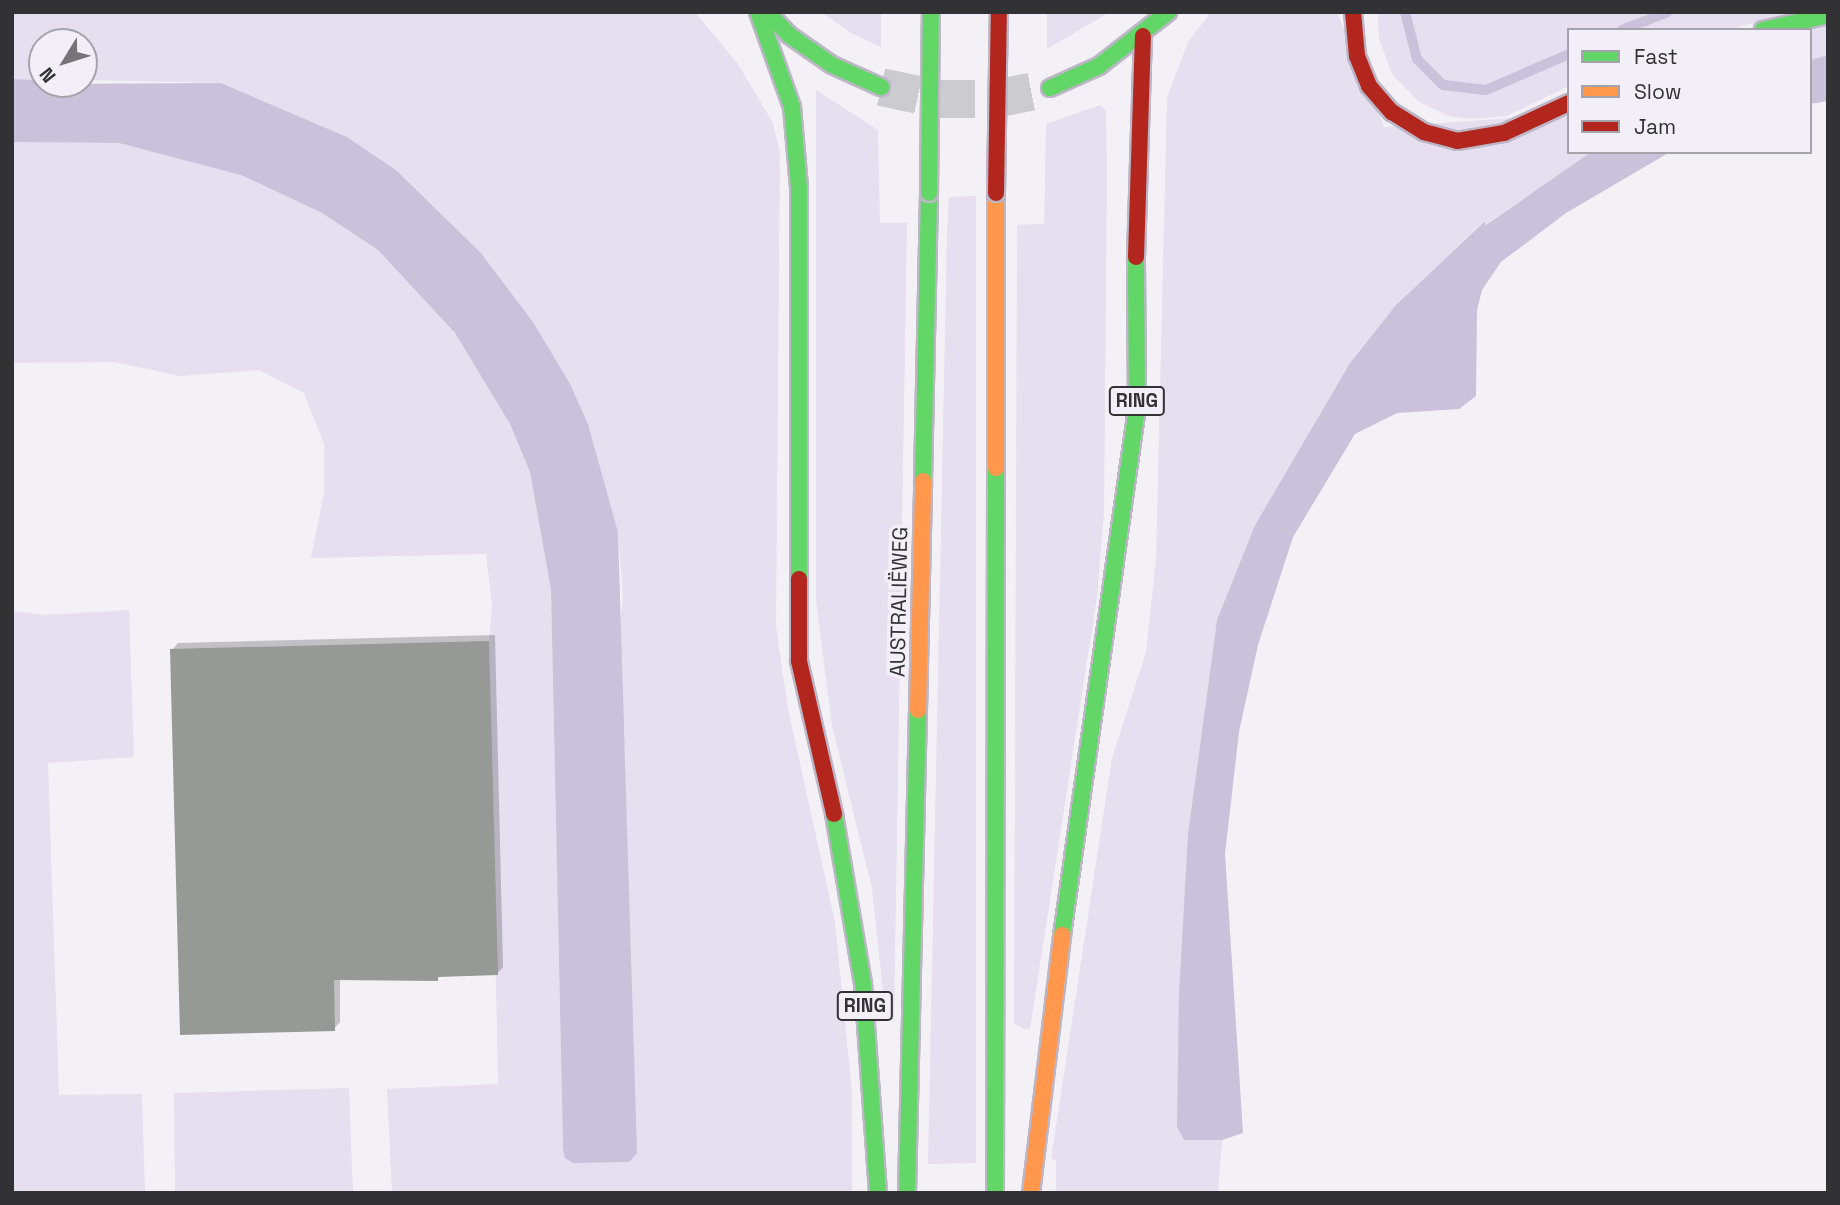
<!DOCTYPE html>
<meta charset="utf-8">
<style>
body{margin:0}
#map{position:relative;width:1840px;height:1205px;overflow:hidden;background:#f3f1f6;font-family:"Space Grotesk",sans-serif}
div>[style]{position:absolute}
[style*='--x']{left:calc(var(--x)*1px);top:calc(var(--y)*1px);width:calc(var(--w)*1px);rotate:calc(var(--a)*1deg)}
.green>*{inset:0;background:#e5dfef}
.water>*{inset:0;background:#cac1db}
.shadow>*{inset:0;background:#0003}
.stream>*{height:10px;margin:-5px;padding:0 5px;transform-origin:5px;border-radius:5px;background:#cac1db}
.building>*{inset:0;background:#969996}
.primary-tunnel>*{height:38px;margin-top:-19px;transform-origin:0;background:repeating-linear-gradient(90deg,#cccbcf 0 38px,transparent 0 57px)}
.roads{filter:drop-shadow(2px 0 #bdb6c7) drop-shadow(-2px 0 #bdb6c7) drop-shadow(0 2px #bdb6c7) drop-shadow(0 -2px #bdb6c7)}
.fast>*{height:16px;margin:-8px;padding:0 8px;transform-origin:8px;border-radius:8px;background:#63d668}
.slow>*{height:16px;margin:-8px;padding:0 8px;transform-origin:8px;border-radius:8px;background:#ff974d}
.jam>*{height:16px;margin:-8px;padding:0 8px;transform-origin:8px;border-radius:8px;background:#b3261e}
.bridges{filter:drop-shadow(2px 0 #bdb6c7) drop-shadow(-2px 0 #bdb6c7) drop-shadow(0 2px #bdb6c7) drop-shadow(0 -2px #bdb6c7)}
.fast-bridge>*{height:16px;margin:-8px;padding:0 8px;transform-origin:8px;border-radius:8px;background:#63d668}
.jam-bridge>*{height:16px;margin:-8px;padding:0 8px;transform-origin:8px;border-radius:8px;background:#b3261e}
span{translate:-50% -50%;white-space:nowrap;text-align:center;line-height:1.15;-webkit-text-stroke:7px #f2eff8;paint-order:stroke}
.shield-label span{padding:2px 5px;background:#f2eff8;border:2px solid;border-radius:5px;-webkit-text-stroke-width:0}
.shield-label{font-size:19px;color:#323134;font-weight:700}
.street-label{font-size:21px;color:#323134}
.frame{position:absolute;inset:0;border:14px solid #323134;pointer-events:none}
.legend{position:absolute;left:1567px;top:28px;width:245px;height:126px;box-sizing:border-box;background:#f2eff8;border:2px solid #a5a3aa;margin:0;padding:9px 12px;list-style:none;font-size:21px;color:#323134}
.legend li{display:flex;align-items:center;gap:14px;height:35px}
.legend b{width:35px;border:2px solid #a5a3aa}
.north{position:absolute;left:28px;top:28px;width:70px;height:70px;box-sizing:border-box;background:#f2eff8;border:2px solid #a5a3aa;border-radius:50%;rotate:232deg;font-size:19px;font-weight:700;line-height:28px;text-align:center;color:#323134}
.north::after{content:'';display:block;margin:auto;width:24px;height:32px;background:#767478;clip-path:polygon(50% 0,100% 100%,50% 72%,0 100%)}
</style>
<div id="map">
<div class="green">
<div style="clip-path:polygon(12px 12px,695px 12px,738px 64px,773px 123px,780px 152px,776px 626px,788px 709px,835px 922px,852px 1091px,852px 1193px,392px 1193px,387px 1089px,498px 1084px,489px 640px,492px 605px,486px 554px,311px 558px,324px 493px,324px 444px,304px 393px,259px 370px,180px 376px,114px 362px,12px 363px,12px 142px,119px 143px,155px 151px,241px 175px,322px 213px,378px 250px,455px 333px,510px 424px,530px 472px,551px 590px,563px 1149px,623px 597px,618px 533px,588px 424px,533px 322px,481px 253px,396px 170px,347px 137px,221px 83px,84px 80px,84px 42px,42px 42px,42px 80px,12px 79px)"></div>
<div style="clip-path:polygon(821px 12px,881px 12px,881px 47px,851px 33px)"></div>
<div style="clip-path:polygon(1047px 12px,1110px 12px,1047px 49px)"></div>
<div style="clip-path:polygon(1211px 12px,1337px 12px,1384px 127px,1569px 114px,1569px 152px,1591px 152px,1485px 225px,1483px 222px,1396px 305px,1350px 363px,1255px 525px,1217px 620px,1188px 834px,1177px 1127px,1184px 1140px,1222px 1140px,1218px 1193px,1056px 1193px,1056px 1160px,1051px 1159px,1112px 758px,1146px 652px,1156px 559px,1167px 97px,1188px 42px)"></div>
<div style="clip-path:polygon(1378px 12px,1791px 12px,1728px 30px,1569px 30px,1569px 86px,1507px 116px,1472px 119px,1449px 116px,1419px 102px,1392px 74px,1379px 39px)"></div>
<div style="clip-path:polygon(1828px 26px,1828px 55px,1810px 60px,1810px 30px)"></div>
<div style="clip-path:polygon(816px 90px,878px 130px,880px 223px,907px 223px,894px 1020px,886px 1021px,872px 888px,832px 726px,816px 600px)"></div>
<div style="clip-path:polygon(1100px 105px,1106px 111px,1107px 176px,1104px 512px,1097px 597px,1030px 1029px,1024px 1029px,1014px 1023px,1017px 225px,1044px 224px,1046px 124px)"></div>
<div style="clip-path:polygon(976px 196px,976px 1163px,928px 1164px,947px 234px,949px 197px)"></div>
<div style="clip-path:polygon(129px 610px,134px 757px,48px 763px,59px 1095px,142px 1094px,145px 1193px,12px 1193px,12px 611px,46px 615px)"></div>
<div style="clip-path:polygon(349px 1088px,353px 1193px,175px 1193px,174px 1093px)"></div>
</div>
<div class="water">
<div style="clip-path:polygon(1828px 55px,1828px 101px,1810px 104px,1810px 60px)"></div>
<div style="clip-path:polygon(12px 79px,42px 80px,42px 84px,221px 83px,347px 137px,396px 170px,481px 253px,533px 322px,570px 384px,588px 424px,618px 532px,637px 1153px,629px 1162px,573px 1163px,565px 1158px,563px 1149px,551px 590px,530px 472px,510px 424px,455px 333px,378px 250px,322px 213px,241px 175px,119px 143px,12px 142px)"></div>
<div style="clip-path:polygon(1591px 152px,1670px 152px,1566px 213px,1501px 262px,1482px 290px,1477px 310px,1476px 396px,1459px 409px,1397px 413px,1355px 434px,1293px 537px,1258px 645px,1239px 732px,1225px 854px,1243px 1133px,1222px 1140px,1184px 1140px,1177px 1127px,1179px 994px,1188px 834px,1217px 620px,1255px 525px,1350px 363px,1396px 305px,1484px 222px,1486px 225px)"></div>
</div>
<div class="shadow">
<div style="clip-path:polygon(495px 635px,503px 967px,497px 974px,441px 975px,437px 979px,340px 978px,340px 1022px,334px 1029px,172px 650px,178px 643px)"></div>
</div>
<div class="stream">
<div style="--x:1405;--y:12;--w:49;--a:75.7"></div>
<div style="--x:1417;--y:59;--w:37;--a:45"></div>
<div style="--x:1443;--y:85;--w:43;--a:6.6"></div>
<div style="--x:1486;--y:90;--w:90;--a:-23.4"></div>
<div style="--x:1622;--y:30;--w:49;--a:-21.4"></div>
</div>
<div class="building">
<div style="clip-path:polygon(489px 641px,498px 975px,438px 977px,438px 981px,334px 980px,335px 1031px,180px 1035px,170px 649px)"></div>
</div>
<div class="primary-tunnel">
<div style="--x:881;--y:87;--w:57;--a:12.1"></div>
<div style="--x:937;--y:99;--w:57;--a:0"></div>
<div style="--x:994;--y:99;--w:57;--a:-11.1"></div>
</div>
<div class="roads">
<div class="fast">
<div style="--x:758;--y:12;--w:101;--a:70.3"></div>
<div style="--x:792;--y:107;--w:80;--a:85"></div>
<div style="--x:799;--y:187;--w:392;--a:90"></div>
<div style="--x:767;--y:12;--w:32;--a:46"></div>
<div style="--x:789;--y:35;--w:52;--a:34.9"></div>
<div style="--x:832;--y:65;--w:54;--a:24.2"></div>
<div style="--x:1763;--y:30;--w:67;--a:-13"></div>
<div style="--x:1050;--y:88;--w:54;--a:-24.2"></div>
<div style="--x:1099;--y:66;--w:88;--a:-38"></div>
<div style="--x:923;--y:481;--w:288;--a:-88.8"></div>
<div style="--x:834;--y:814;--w:171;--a:80.3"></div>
<div style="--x:863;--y:983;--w:211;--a:85.9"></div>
<div style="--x:1062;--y:935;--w:532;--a:-81.9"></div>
<div style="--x:1137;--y:408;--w:151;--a:-90.4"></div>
<div style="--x:907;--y:1193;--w:483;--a:-88.7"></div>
<div style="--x:995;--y:1193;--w:725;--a:-89.92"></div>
</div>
<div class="slow">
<div style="--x:996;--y:468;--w:275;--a:-90"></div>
<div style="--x:918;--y:710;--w:229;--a:-88.7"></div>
<div style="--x:1031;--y:1193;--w:260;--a:-83.1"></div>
</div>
<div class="jam">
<div style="--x:1353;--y:12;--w:44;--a:84.8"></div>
<div style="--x:1357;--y:56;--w:32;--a:68"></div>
<div style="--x:1369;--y:86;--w:35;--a:49"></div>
<div style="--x:1392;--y:112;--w:38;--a:32"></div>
<div style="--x:1424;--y:132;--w:34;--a:15"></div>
<div style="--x:1457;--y:141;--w:48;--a:-9.7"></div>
<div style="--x:1504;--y:133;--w:72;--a:-24.8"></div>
<div style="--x:1136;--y:257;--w:221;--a:-88.2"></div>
<div style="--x:799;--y:579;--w:82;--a:90"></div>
<div style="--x:799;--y:661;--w:157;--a:77.1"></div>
</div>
</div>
<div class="bridges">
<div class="fast-bridge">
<div style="--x:929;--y:193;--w:181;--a:-89.4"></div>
</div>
<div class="jam-bridge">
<div style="--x:996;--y:193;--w:181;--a:-89.1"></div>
</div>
</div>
<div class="shield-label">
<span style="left:1137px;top:401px">RING</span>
<span style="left:865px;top:1006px">RING</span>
</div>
<div class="street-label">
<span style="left:899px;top:602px;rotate:-89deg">AUSTRALIËWEG</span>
</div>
<div class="frame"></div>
<ul class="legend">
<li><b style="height:9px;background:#63d668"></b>Fast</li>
<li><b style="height:9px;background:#ff974d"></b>Slow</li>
<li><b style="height:9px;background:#b3261e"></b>Jam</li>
</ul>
<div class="north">N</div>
</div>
